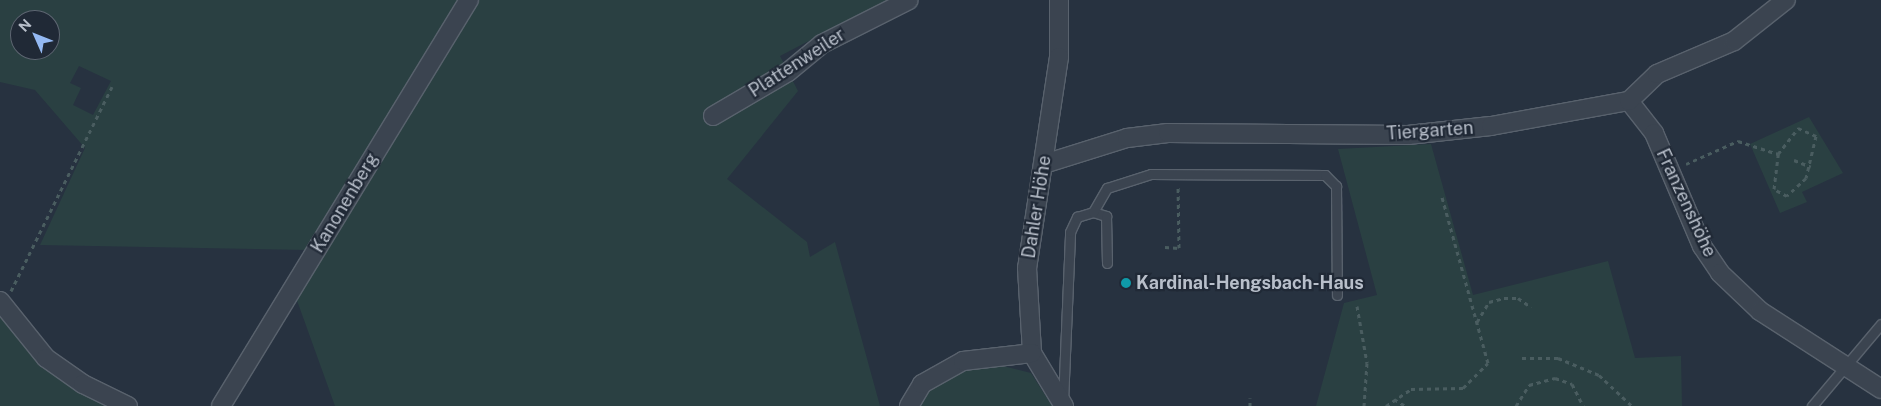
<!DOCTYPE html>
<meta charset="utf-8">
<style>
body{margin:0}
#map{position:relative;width:1881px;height:406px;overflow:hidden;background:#273240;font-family:"Public Sans",sans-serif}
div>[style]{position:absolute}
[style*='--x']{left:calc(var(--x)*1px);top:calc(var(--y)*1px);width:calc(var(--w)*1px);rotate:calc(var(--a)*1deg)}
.green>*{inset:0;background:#2a4042}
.path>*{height:3px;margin-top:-1.5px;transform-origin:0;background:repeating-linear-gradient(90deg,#4a5d60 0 4px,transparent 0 8px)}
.roads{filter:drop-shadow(1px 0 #59626d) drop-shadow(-1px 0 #59626d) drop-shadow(0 1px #59626d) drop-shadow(0 -1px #59626d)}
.lane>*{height:9px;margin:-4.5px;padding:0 4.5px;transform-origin:4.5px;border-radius:4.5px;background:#3b4450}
.street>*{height:18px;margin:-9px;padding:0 9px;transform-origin:9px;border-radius:9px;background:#3b4450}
.dots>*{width:14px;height:14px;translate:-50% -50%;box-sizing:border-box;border:2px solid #202936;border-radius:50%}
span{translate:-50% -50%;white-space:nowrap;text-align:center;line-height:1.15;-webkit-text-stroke:4.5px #202936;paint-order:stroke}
.street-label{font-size:18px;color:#b8bfca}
.poi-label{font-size:18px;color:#b8bfca;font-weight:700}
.left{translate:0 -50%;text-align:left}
.north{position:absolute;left:10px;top:10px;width:50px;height:50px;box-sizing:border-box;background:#202936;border:1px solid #5d6571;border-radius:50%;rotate:314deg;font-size:14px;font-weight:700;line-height:20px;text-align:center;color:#b8bfca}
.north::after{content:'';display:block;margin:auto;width:18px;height:22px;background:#94b9f3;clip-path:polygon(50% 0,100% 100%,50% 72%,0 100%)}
</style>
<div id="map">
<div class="green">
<div style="clip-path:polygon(evenodd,0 0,461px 0,308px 250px,40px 245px,85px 148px,35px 90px,0 82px,0 0,20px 20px,50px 20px,50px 50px,20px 50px,20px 20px,0 0,79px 66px,111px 81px,93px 115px,73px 105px,81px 88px,70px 83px,79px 66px)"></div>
<div style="clip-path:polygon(476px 0,887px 0,780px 56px,798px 91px,727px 179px,807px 242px,810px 257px,835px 242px,880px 406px,335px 406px,295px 295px)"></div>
<div style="clip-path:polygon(1809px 117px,1843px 173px,1802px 192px,1807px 202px,1780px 213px,1750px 144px)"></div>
<div style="clip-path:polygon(1431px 144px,1473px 295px,1608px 261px,1635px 358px,1681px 356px,1682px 406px,1316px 406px,1344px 303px,1377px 295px,1338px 149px)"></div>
<div style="clip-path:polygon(0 307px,110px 406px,0 406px)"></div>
<div style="clip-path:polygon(987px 362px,1031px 373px,1052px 406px,915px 406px,927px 388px,958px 370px)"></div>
</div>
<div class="path">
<div style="--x:1794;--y:160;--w:18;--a:22"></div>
<div style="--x:1686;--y:164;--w:57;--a:-23.9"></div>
<div style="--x:1738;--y:141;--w:42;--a:18"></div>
<div style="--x:1778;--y:154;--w:33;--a:-52"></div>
<div style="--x:1798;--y:128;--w:20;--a:24"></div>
<div style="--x:1816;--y:136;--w:43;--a:103.4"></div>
<div style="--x:1806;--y:178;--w:26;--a:137"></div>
<div style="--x:1787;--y:196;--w:15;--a:-152"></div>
<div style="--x:1774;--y:189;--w:35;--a:-83"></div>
<div style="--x:1165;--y:247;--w:14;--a:4"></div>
<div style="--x:1179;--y:248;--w:62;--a:-90.9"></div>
<div style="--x:11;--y:291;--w:228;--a:-63.7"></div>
<div style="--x:1357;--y:306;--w:58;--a:80"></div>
<div style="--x:1367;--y:363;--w:43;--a:94"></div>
<div style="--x:1477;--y:322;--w:23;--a:-59"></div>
<div style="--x:1489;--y:302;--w:16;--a:-15"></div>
<div style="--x:1504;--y:298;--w:14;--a:0"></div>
<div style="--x:1518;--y:298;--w:16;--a:35"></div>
<div style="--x:1522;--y:358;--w:36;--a:0"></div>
<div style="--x:1558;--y:358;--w:44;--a:22.5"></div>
<div style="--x:1599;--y:375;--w:45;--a:43.2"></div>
<div style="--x:1394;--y:399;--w:13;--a:32"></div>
<div style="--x:1250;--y:406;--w:8;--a:-90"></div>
<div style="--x:1386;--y:406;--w:30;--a:-34"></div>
<div style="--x:1411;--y:389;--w:52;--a:-1.1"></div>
<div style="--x:1463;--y:388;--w:35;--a:-45"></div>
<div style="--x:1488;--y:363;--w:172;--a:-105.5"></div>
<div style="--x:1516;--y:406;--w:25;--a:-58"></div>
<div style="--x:1529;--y:385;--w:27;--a:-15"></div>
<div style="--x:1555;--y:378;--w:18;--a:19"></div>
<div style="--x:1572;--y:384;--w:25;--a:63"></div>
</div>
<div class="roads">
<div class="lane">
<div style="--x:1093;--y:212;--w:14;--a:17"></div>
<div style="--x:1106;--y:216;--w:47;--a:88.8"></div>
<div style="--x:1063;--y:402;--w:170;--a:-87.6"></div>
<div style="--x:1070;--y:232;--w:17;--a:-65"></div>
<div style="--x:1077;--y:217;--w:17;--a:-17"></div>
<div style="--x:1093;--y:212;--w:28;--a:-60"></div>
<div style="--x:1107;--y:188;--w:46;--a:-17.7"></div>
<div style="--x:1151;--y:174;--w:174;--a:0.3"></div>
<div style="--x:1325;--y:175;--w:16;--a:45"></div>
<div style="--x:1336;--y:186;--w:109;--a:89.5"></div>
<div style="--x:1812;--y:406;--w:107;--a:-49.9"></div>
</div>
<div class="street">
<div style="--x:1059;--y:0;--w:57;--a:90"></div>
<div style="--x:1059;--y:57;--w:213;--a:98.6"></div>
<div style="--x:1027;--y:268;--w:85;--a:86.6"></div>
<div style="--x:1032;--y:353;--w:62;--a:58.9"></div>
<div style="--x:1629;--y:101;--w:41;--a:52"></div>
<div style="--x:1654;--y:133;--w:123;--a:67"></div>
<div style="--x:1702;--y:246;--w:32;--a:56"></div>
<div style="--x:1720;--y:273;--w:55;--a:43.5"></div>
<div style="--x:1760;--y:311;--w:144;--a:32.8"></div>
<div style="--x:713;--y:116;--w:87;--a:-30.4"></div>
<div style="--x:788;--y:72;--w:44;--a:-39.5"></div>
<div style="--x:822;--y:44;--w:97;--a:-26.8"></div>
<div style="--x:1044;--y:164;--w:87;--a:-17.4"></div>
<div style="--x:1127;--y:138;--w:41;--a:-7"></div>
<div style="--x:1168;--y:133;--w:240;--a:0.5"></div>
<div style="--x:1408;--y:135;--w:83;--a:-6.2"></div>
<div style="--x:1491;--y:126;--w:140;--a:-10.3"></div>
<div style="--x:1629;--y:101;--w:39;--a:-44"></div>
<div style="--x:1657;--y:74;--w:84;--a:-23.2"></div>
<div style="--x:1734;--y:41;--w:66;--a:-38.3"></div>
<div style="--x:0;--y:301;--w:73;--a:51.1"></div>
<div style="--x:46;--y:358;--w:45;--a:35.1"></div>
<div style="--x:83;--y:384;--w:50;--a:26.1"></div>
<div style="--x:221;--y:406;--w:476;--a:-58.6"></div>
<div style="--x:909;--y:406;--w:26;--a:-59"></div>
<div style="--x:922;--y:384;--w:47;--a:-29.3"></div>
<div style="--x:963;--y:361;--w:69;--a:-6.6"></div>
</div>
</div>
<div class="dots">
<div style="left:1126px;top:283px;background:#0f9aa8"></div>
</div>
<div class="street-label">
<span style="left:797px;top:63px;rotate:-33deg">Plattenweiler</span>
<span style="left:1430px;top:131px;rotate:-4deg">Tiergarten</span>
<span style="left:345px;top:203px;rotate:-59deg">Kanonenberg</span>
<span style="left:1686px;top:203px;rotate:65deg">Franzenshöhe</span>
<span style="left:1037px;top:207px;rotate:-81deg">Dahler Höhe</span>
</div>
<div class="poi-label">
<span class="left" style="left:1136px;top:283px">Kardinal-Hengsbach-Haus</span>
</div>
<div class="north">N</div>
</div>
